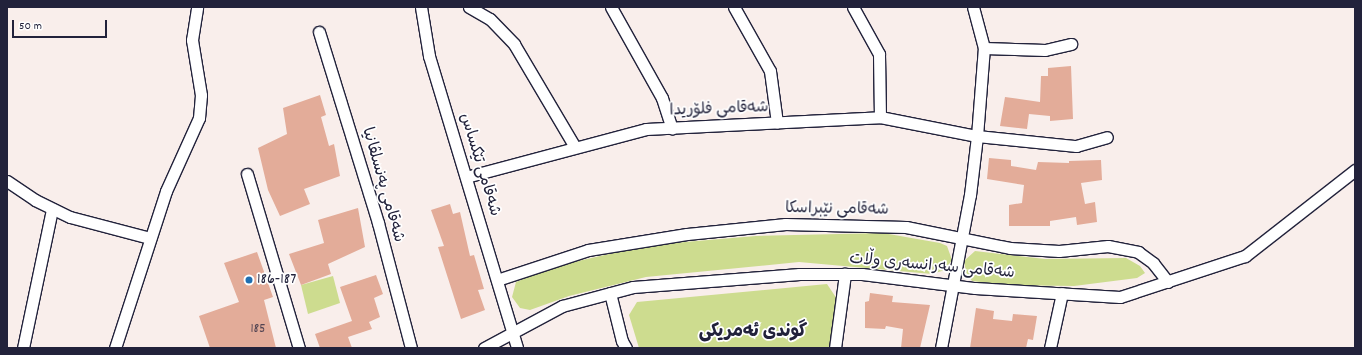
<!DOCTYPE html>
<meta charset="utf-8">
<style>
body{margin:0}
#map{position:relative;width:1362px;height:355px;overflow:hidden;background:#f9eeeb;font-family:Dekko,"Playpen Sans Arabic",sans-serif}
div>[style]{position:absolute}
[style*='--x']{left:calc(var(--x)*1px);top:calc(var(--y)*1px);width:calc(var(--w)*1px);rotate:calc(var(--a)*1deg)}
.green>*{inset:0;background:#cddc8f}
.building>*{inset:0;background:#e3ac99}
.roads{filter:drop-shadow(1px 0 #22223b) drop-shadow(-1px 0 #22223b) drop-shadow(0 1px #22223b) drop-shadow(0 -1px #22223b)}
.minor>*{height:11px;margin:-5.5px;padding:0 5.5px;transform-origin:5.5px;border-radius:5.5px;background:#fff}
.dots>*{width:11px;height:11px;translate:-50% -50%;box-sizing:border-box;border:2px solid #fff;border-radius:50%}
span{translate:-50% -50%;white-space:nowrap;text-align:center;line-height:1.15;-webkit-text-stroke:3.5px #fff;paint-order:stroke}
.number-label{font-size:14px;color:#524452}
.number-label span{-webkit-text-stroke-width:0}
.street-label{font-size:16px;color:#22223b}
.poi-label{font-size:16px;color:#22223b}
.left{translate:0 -50%;text-align:left}
.quarter-label{font-size:18px;color:#22223b;font-weight:700}
.frame{position:absolute;inset:0;border:8px solid #22223b;pointer-events:none}
.scale{position:absolute;left:12px;top:20px;width:95px;height:18px;box-sizing:border-box;border:2px solid #22223b;border-top:0;padding-left:5px;font-size:12px;line-height:14px;white-space:nowrap;color:#22223b;-webkit-text-stroke:3px #fff;paint-order:stroke}
</style>
<div id="map">
<div class="green">
<div style="clip-path:polygon(883px 233px,940px 243px,947px 246px,952px 260px,945px 270px,932px 274px,799px 262px,646px 277px,569px 296px,530px 310px,520px 308px,512px 297px,516px 282px,556px 266px,649px 245px,756px 236px)"></div>
<div style="clip-path:polygon(975px 251px,1045px 259px,1126px 258px,1140px 266px,1145px 273px,1137px 278px,1074px 286px,1006px 285px,972px 281px,966px 272px,964px 261px)"></div>
<div style="clip-path:polygon(333px 276px,340px 303px,308px 314px,301px 285px)"></div>
<div style="clip-path:polygon(827px 284px,837px 299px,830px 348px,639px 348px,629px 315px,637px 302px)"></div>
</div>
<div class="building">
<div style="clip-path:polygon(1071px 66px,1073px 119px,1050px 121px,1050px 116px,1029px 114px,1027px 129px,1000px 126px,1005px 97px,1040px 102px,1041px 76px,1048px 76px,1048px 68px)"></div>
<div style="clip-path:polygon(320px 95px,326px 115px,321px 117px,329px 146px,334px 144px,340px 176px,304px 189px,310px 204px,280px 216px,268px 190px,258px 148px,287px 134px,283px 108px)"></div>
<div style="clip-path:polygon(989px 158px,1011px 160px,1011px 166px,1036px 170px,1038px 162px,1069px 163px,1069px 161px,1101px 160px,1102px 180px,1081px 183px,1085px 204px,1095px 202px,1097px 222px,1077px 225px,1076px 217px,1050px 221px,1050px 226px,1009px 226px,1009px 205px,1022px 203px,1024px 185px,987px 179px)"></div>
<div style="clip-path:polygon(450px 204px,453px 214px,460px 212px,470px 256px,474px 255px,484px 289px,478px 290px,485px 310px,461px 319px,438px 247px,444px 246px,431px 210px)"></div>
<div style="clip-path:polygon(358px 208px,365px 247px,328px 264px,331px 274px,301px 285px,289px 254px,324px 243px,318px 220px)"></div>
<div style="clip-path:polygon(257px 252px,273px 297px,264px 300px,276px 348px,210px 348px,199px 316px,239px 302px,224px 263px)"></div>
<div style="clip-path:polygon(376px 275px,383px 294px,374px 298px,380px 317px,369px 322px,372px 329px,348px 337px,352px 348px,320px 348px,315px 334px,352px 321px,340px 287px)"></div>
<div style="clip-path:polygon(870px 293px,893px 296px,892px 302px,930px 305px,920px 348px,901px 348px,903px 329px,886px 326px,885px 329px,865px 328px,865px 302px,869px 301px)"></div>
<div style="clip-path:polygon(976px 308px,994px 311px,993px 319px,1012px 321px,1013px 314px,1037px 316px,1033px 340px,1028px 339px,1026px 348px,970px 348px)"></div>
</div>
<div class="roads">
<div class="minor">
<div style="--x:421;--y:7;--w:50;--a:80.7"></div>
<div style="--x:429;--y:56;--w:305;--a:73.2"></div>
<div style="--x:469;--y:7;--w:24;--a:30"></div>
<div style="--x:490;--y:19;--w:35;--a:46"></div>
<div style="--x:514;--y:44;--w:120;--a:59.4"></div>
<div style="--x:611;--y:7;--w:104;--a:60.7"></div>
<div style="--x:662;--y:98;--w:32;--a:72"></div>
<div style="--x:734;--y:7;--w:73;--a:60.6"></div>
<div style="--x:770;--y:71;--w:52;--a:82.3"></div>
<div style="--x:853;--y:7;--w:54;--a:61"></div>
<div style="--x:879;--y:54;--w:63;--a:89.1"></div>
<div style="--x:319;--y:32;--w:200;--a:72.8"></div>
<div style="--x:378;--y:223;--w:129;--a:75.2"></div>
<div style="--x:984;--y:48;--w:61;--a:1.9"></div>
<div style="--x:1045;--y:50;--w:27;--a:-13"></div>
<div style="--x:247;--y:174;--w:182;--a:73.4"></div>
<div style="--x:466;--y:177;--w:186;--a:-14.9"></div>
<div style="--x:646;--y:129;--w:234;--a:-2.9"></div>
<div style="--x:880;--y:117;--w:99;--a:11.1"></div>
<div style="--x:977;--y:136;--w:100;--a:5.8"></div>
<div style="--x:1076;--y:146;--w:32;--a:-16"></div>
<div style="--x:7;--y:181;--w:34;--a:34"></div>
<div style="--x:35;--y:200;--w:39;--a:26"></div>
<div style="--x:70;--y:217;--w:83;--a:14.7"></div>
<div style="--x:497;--y:280;--w:96;--a:-18.2"></div>
<div style="--x:588;--y:250;--w:100;--a:-9.2"></div>
<div style="--x:687;--y:234;--w:99;--a:-5.8"></div>
<div style="--x:785;--y:224;--w:121;--a:1.4"></div>
<div style="--x:906;--y:227;--w:106;--a:11.4"></div>
<div style="--x:1010;--y:248;--w:49;--a:3.5"></div>
<div style="--x:1059;--y:251;--w:49;--a:-5.8"></div>
<div style="--x:1108;--y:246;--w:31;--a:11"></div>
<div style="--x:1138;--y:252;--w:19;--a:36"></div>
<div style="--x:1153;--y:263;--w:24;--a:52"></div>
<div style="--x:610;--y:293;--w:49;--a:76"></div>
<div style="--x:622;--y:341;--w:8;--a:60"></div>
<div style="--x:23;--y:348;--w:142;--a:-78.2"></div>
<div style="--x:115;--y:348;--w:165;--a:-72"></div>
<div style="--x:166;--y:191;--w:80;--a:-65.7"></div>
<div style="--x:199;--y:118;--w:23;--a:-85"></div>
<div style="--x:201;--y:95;--w:56;--a:-99.3"></div>
<div style="--x:192;--y:40;--w:33;--a:-81"></div>
<div style="--x:484;--y:348;--w:89;--a:-28.3"></div>
<div style="--x:562;--y:306;--w:73;--a:-15"></div>
<div style="--x:633;--y:287;--w:167;--a:-4.5"></div>
<div style="--x:799;--y:274;--w:63;--a:0"></div>
<div style="--x:862;--y:274;--w:114;--a:7.1"></div>
<div style="--x:975;--y:288;--w:145;--a:3.6"></div>
<div style="--x:1120;--y:297;--w:132;--a:-18.2"></div>
<div style="--x:1245;--y:256;--w:140;--a:-38"></div>
<div style="--x:835;--y:348;--w:75;--a:-82.3"></div>
<div style="--x:941;--y:348;--w:156;--a:-79.3"></div>
<div style="--x:970;--y:195;--w:59;--a:-83.2"></div>
<div style="--x:977;--y:136;--w:88;--a:-85.5"></div>
<div style="--x:984;--y:48;--w:42;--a:-105"></div>
<div style="--x:1050;--y:348;--w:56;--a:-77.7"></div>
</div>
</div>
<div class="dots">
<div style="left:249px;top:280px;background:#1f6fb2"></div>
</div>
<div class="number-label">
<span style="left:258px;top:329px">185</span>
</div>
<div class="street-label">
<span style="left:719px;top:110px;rotate:-2deg">شەقامی فلۆریدا</span>
<span style="left:479px;top:165px;rotate:73deg">شەقامی تێکساس</span>
<span style="left:382px;top:185px;rotate:74deg">شەقامی پەنسلڤانیا</span>
<span style="left:837px;top:210px;rotate:1deg">شەقامی نێبراسکا</span>
<span style="left:932px;top:267px;rotate:5deg">شەقامی سەرانسەری وڵات</span>
</div>
<div class="poi-label">
<span class="left" style="left:257px;top:280px">186-187</span>
</div>
<div class="quarter-label">
<span style="left:753px;top:333px">گوندی ئەمریکی</span>
</div>
<div class="frame"></div>
<div class="scale">50 m</div>
</div>
